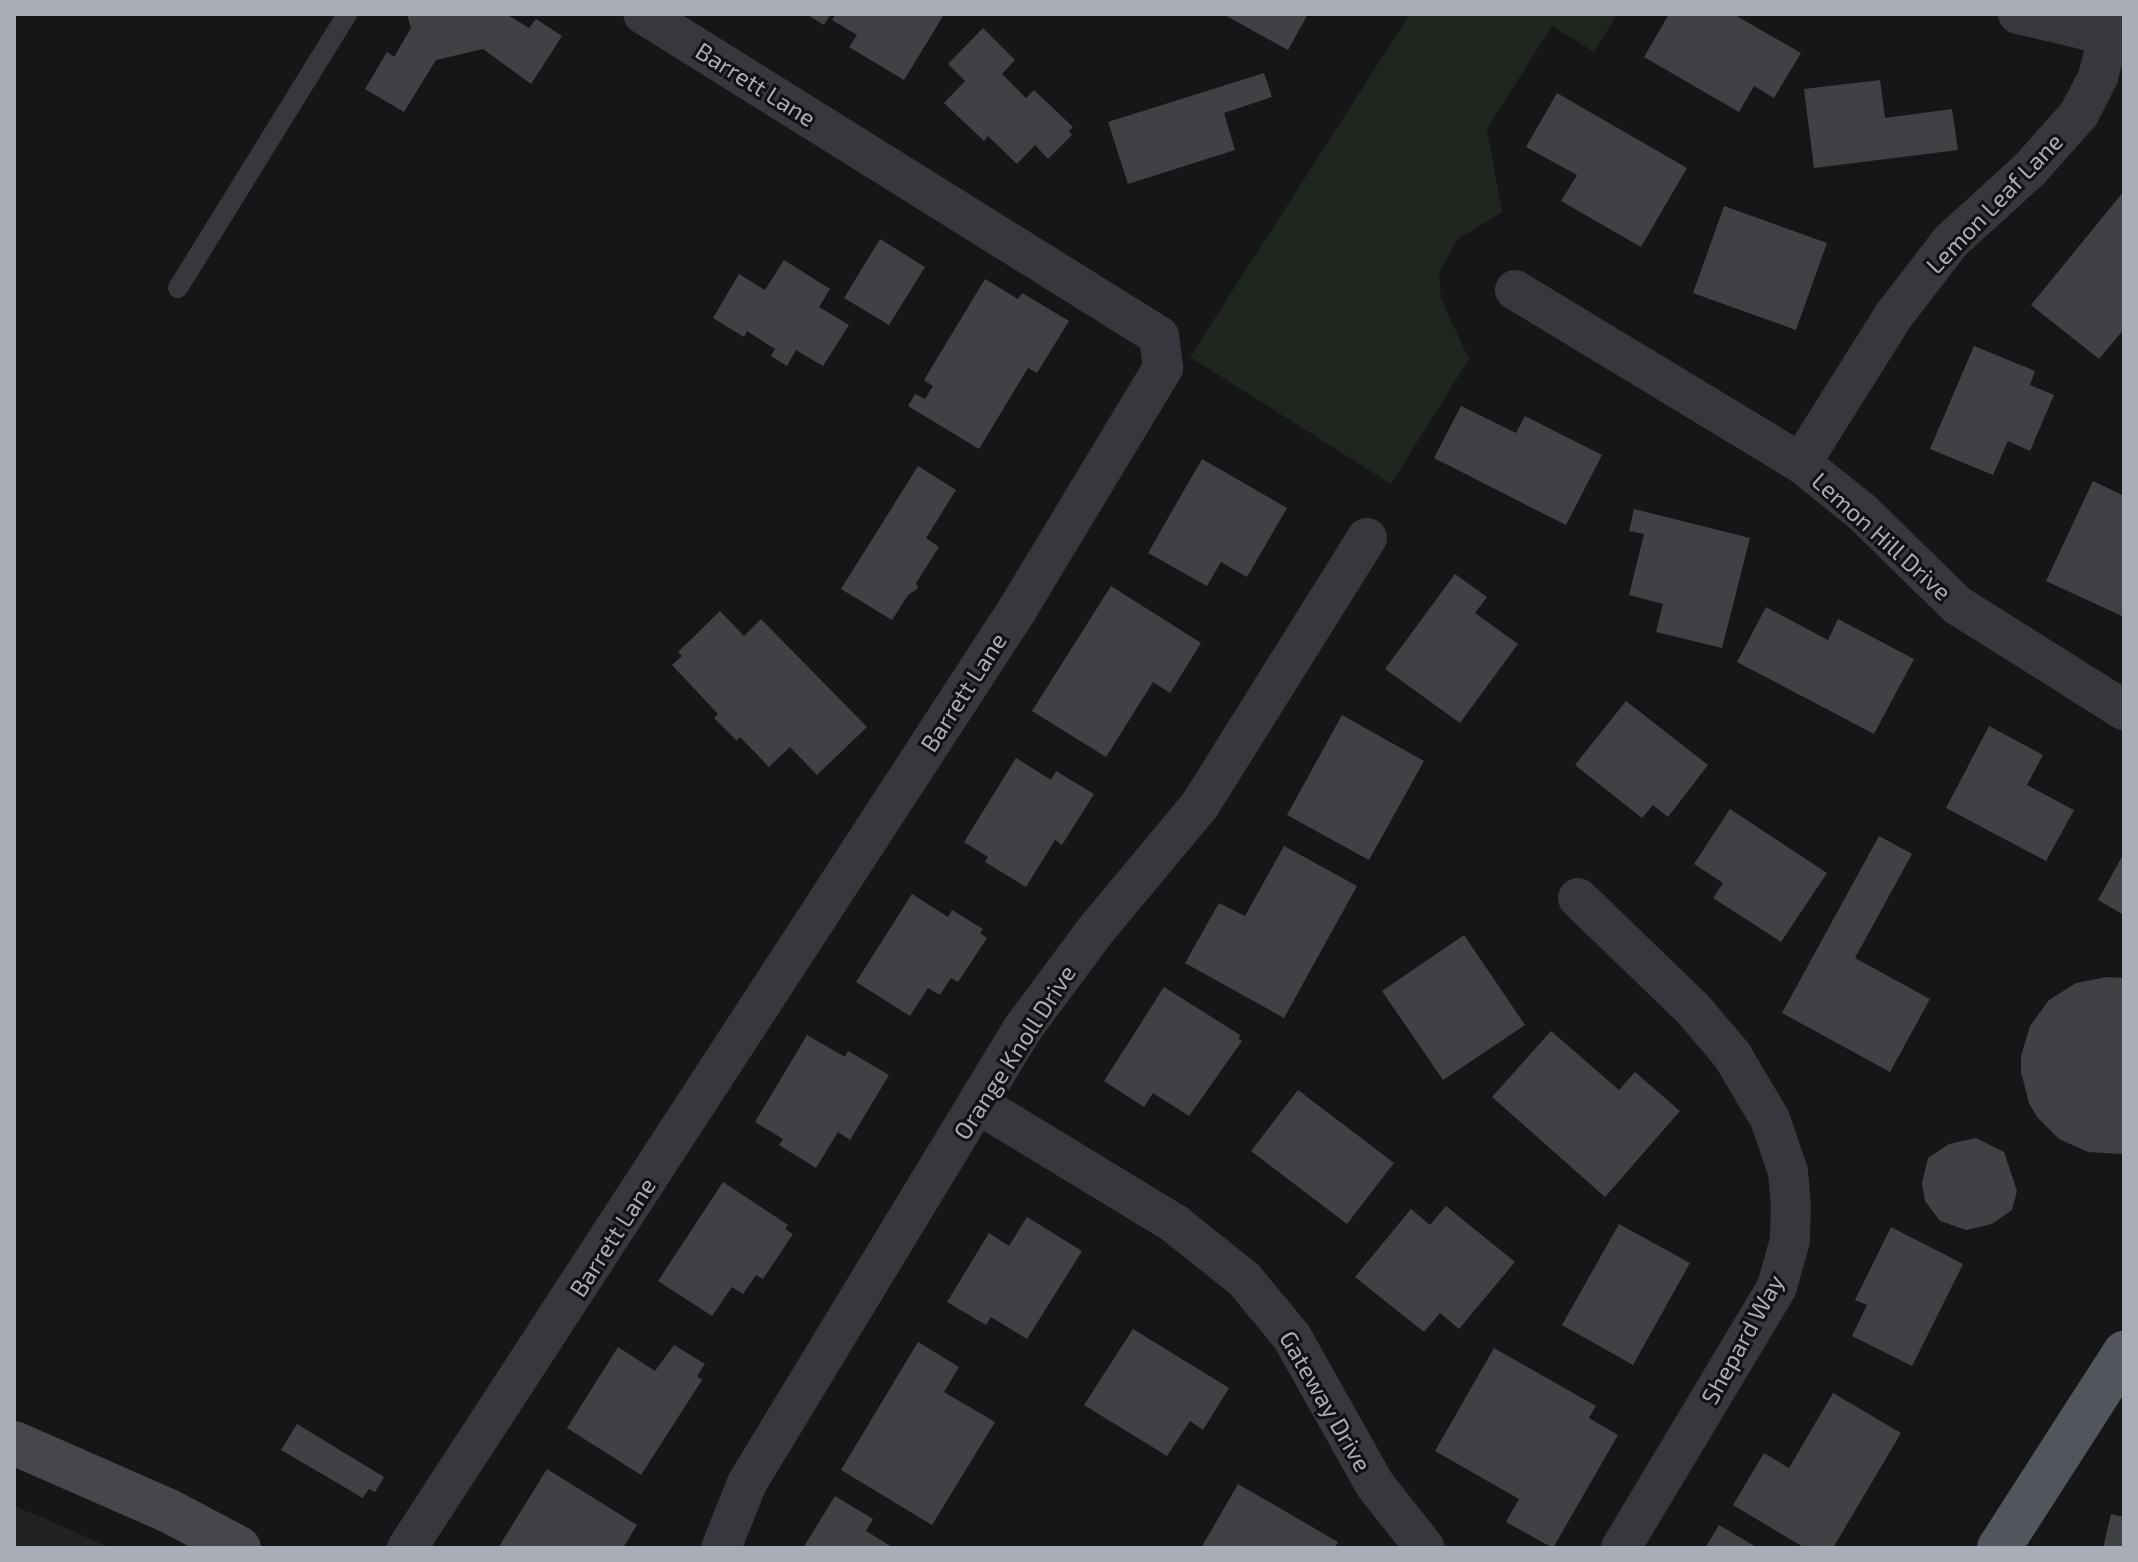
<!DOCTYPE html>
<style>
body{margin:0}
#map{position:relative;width:2138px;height:1562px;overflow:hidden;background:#161618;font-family:"Exo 2",sans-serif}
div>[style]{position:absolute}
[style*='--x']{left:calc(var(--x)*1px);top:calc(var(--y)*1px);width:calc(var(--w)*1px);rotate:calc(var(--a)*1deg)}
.built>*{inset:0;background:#222225}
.green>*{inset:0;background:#1e261f}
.building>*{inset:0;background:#404145}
.lane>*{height:20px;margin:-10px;padding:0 10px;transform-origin:10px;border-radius:10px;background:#37383d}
.street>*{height:40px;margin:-20px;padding:0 20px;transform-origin:20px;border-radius:20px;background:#37383d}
.secondary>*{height:44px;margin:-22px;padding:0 22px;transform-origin:22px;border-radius:22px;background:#45474d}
.primary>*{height:44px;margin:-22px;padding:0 22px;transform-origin:22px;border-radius:22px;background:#53555c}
span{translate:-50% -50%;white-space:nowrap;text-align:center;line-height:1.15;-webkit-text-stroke:6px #111113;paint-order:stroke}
.street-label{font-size:24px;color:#a8adb8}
.frame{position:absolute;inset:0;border:16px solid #a8adb8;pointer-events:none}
</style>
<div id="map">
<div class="built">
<div style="clip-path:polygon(14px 1506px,51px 1521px,110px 1548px,14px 1548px)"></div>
</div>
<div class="green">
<div style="clip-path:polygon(1410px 14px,1617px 14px,1594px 52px,1552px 26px,1487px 129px,1502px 212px,1458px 239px,1439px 272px,1441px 299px,1469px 359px,1391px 484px,1190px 357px)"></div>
</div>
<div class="building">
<div style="clip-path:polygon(407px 14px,506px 14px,529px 28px,536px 19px,562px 36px,531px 84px,483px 49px,436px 60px,404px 112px,365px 89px,387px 52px,394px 57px,411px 28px)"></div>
<div style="clip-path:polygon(806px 14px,831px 14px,824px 25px)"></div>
<div style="clip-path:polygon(836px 14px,939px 14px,943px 16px,904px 80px,849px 47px,857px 35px,832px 20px)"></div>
<div style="clip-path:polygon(1223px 14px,1308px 14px,1288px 50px)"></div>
<div style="clip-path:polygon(1669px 14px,1733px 14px,1801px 53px,1774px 98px,1754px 86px,1739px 112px,1644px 57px)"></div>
<div style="clip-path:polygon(983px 28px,1015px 60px,1002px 74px,1026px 98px,1034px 90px,1073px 127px,1069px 131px,1072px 135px,1048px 159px,1035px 145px,1017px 164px,988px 136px,984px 141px,944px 103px,965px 81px,948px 64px)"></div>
<div style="clip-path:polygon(1264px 73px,1272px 97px,1224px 113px,1235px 150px,1128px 184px,1108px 122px)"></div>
<div style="clip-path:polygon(1880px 80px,1885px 118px,1952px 109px,1958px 150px,1814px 168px,1804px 89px)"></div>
<div style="clip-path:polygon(1557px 93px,1687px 168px,1641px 247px,1561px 201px,1577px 175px,1526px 147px)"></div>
<div style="clip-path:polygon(2124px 191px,2124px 329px,2099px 359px,2031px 305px)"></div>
<div style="clip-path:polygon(1724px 206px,1827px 243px,1796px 330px,1693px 293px)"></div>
<div style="clip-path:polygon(880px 239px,925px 267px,889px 325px,844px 298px)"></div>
<div style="clip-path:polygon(784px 260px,830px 289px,819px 307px,849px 325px,823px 366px,796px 350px,787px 366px,771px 356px,775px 349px,747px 331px,744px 337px,713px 318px,739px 274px,765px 290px)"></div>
<div style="clip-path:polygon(985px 279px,1018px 299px,1022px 293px,1069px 321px,1037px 373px,1028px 368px,979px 449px,908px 406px,915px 394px,925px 399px,933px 386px,924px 380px)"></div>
<div style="clip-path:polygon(1974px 346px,2035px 371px,2030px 385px,2054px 395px,2030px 451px,2008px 441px,1993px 475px,1930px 449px)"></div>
<div style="clip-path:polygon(1461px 406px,1516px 433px,1525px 416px,1602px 455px,1566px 525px,1434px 458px)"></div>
<div style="clip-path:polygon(1202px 459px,1287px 508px,1247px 577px,1221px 562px,1207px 586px,1148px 553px)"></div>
<div style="clip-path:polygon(918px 466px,956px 490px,926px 538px,939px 547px,916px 583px,918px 588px,908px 595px,892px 620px,841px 589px)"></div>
<div style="clip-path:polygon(2093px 481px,2124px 496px,2124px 617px,2046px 581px)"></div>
<div style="clip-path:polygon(1634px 509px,1750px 538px,1722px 648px,1656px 632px,1663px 604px,1629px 595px,1644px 534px,1629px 531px)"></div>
<div style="clip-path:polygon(1455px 574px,1487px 597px,1475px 613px,1518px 644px,1460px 723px,1385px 669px)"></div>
<div style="clip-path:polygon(1111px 586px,1201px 643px,1170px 693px,1153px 682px,1106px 757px,1032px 711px)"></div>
<div style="clip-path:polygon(1766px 607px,1828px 640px,1838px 619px,1914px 659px,1874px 734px,1737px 662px)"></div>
<div style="clip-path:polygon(720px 611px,744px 636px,761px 619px,867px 727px,817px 775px,790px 747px,769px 767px,740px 737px,737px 741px,714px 718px,718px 714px,672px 665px,682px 656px,678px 652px)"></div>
<div style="clip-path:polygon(1626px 701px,1708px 765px,1668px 817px,1653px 805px,1642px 818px,1575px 765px)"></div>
<div style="clip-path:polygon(1342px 715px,1424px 761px,1369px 860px,1287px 815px)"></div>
<div style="clip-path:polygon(1989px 726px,2043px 755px,2027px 785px,2074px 810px,2046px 861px,1946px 808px)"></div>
<div style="clip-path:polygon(1016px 758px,1051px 780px,1056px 771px,1094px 794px,1062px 845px,1055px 840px,1026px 887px,985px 862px,988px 857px,964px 842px)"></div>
<div style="clip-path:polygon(1730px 809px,1827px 873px,1781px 942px,1713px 898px,1723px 883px,1694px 864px)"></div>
<div style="clip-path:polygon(1879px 836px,1912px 854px,1855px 958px,1930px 999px,1890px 1072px,1782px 1013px)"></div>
<div style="clip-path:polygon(1284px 846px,1357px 886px,1284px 1018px,1185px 963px,1219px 903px,1245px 916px)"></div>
<div style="clip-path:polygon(2124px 853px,2124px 915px,2098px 900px)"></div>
<div style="clip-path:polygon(912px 894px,948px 917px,952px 910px,983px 929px,980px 933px,987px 938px,958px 982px,951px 978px,940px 995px,928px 988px,910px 1016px,856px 982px)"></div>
<div style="clip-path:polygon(1464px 935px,1525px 1025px,1443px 1080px,1382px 991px)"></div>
<div style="clip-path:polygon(2107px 977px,2124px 978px,2124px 1154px,2120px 1154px,2088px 1152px,2059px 1139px,2037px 1117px,2029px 1103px,2021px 1072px,2021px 1056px,2030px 1026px,2049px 1000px,2076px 983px)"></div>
<div style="clip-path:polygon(1164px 987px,1240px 1035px,1239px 1039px,1242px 1041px,1189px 1116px,1153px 1093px,1144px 1107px,1104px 1081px)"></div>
<div style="clip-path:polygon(1551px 1031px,1619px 1090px,1635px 1072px,1680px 1111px,1605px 1197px,1492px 1097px)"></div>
<div style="clip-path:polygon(807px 1035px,845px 1057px,848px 1051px,889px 1075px,850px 1140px,838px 1132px,816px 1168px,779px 1145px,783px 1139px,755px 1122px)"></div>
<div style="clip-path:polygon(1298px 1090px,1394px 1163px,1347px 1224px,1251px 1151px)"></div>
<div style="clip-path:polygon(1976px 1138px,2004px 1152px,2017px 1191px,2012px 1210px,1992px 1224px,1966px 1230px,1940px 1221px,1925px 1201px,1922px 1183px,1928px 1158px,1949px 1144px)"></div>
<div style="clip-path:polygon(723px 1182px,788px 1225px,785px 1229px,793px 1234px,763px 1279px,756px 1275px,743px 1294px,732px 1287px,712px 1316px,658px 1281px)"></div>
<div style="clip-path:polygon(1446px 1206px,1515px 1262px,1459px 1329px,1440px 1313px,1424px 1332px,1355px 1277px,1411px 1209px,1430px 1225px)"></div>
<div style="clip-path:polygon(1027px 1217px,1082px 1251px,1027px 1339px,991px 1317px,986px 1325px,947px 1302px,989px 1233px,1009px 1246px)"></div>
<div style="clip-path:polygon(1619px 1224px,1690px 1263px,1633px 1365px,1562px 1325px)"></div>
<div style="clip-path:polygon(1891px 1227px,1963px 1264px,1912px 1366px,1852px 1336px,1867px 1305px,1855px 1300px)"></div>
<div style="clip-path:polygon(1133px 1329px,1229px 1388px,1203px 1430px,1190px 1421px,1167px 1456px,1084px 1405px)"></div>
<div style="clip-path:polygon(918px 1342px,959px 1367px,944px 1392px,995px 1422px,932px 1525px,841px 1470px)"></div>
<div style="clip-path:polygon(674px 1345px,705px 1364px,697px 1376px,702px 1380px,641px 1475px,567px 1428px,618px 1347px,655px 1371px)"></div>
<div style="clip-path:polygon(1494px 1348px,1596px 1406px,1589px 1418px,1618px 1435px,1553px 1548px,1506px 1522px,1519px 1499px,1435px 1451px)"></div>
<div style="clip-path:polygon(1833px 1393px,1901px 1433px,1833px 1548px,1805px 1548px,1733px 1505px,1764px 1453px,1789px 1468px)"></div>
<div style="clip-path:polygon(297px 1424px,384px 1477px,375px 1492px,369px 1489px,363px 1498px,281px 1450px)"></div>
<div style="clip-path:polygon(547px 1469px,637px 1525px,623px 1548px,498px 1548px)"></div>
<div style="clip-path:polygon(1238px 1484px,1338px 1542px,1335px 1548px,1201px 1548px)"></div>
<div style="clip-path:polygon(835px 1496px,873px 1519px,866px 1531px,894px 1548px,803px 1548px)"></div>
<div style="clip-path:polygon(2111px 1514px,2124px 1517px,2124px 1548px,2103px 1548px)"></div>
<div style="clip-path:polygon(1719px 1525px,1758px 1548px,1705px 1548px)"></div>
</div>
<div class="lane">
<div style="--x:178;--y:288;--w:322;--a:-58.3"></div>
</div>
<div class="street">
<div style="--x:2018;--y:14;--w:96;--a:13.3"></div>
<div style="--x:1515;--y:290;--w:334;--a:31.2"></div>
<div style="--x:1801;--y:463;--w:78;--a:38.8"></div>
<div style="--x:1862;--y:512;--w:133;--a:44.4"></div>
<div style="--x:1957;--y:605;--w:197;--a:32.2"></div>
<div style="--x:1801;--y:463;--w:175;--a:-57.9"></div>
<div style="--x:1894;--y:315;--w:93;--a:-52.4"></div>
<div style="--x:1951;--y:241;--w:107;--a:-42.3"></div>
<div style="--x:2030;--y:169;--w:74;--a:-48.3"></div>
<div style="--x:2079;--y:114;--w:42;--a:-62.8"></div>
<div style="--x:2098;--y:77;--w:65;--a:-75.7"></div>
<div style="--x:1578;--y:898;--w:160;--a:44"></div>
<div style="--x:1693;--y:1009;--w:60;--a:49.7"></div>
<div style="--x:1732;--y:1055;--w:74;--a:59.3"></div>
<div style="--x:1770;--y:1119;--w:56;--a:71.2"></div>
<div style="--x:1788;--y:1172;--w:34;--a:85"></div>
<div style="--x:1791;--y:1206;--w:34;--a:92"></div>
<div style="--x:1790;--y:1240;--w:49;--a:105.5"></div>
<div style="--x:1777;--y:1287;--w:304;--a:120.9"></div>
<div style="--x:978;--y:1104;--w:231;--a:31.3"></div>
<div style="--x:1175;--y:1224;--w:88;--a:38.6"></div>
<div style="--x:1244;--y:1279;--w:75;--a:50.4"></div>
<div style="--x:1292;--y:1337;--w:170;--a:60.7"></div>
<div style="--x:1375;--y:1485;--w:80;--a:51.6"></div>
<div style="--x:407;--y:1548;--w:1119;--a:-56.96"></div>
<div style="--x:1017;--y:610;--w:283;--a:-58.9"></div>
<div style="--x:1163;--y:368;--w:32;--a:-97"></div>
<div style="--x:1159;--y:336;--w:608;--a:-148.03"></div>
<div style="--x:721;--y:1548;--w:70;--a:-68.2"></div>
<div style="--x:747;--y:1483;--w:532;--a:-58.76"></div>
<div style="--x:1023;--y:1028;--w:121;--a:-53.4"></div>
<div style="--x:1095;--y:931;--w:164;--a:-50.2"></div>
<div style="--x:1200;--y:805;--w:315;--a:-58"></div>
</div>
<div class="secondary">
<div style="--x:14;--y:1443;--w:169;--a:23.7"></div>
<div style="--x:169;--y:1511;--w:79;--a:27.9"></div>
</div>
<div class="primary">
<div style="--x:1999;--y:1548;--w:232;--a:-57.3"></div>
</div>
<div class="street-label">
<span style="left:756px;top:84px;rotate:32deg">Barrett Lane</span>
<span style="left:1994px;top:203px;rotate:-46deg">Lemon Leaf Lane</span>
<span style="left:1882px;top:536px;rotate:42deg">Lemon Hill Drive</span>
<span style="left:963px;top:692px;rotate:-57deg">Barrett Lane</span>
<span style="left:1014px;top:1052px;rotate:-57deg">Orange Knoll Drive</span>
<span style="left:612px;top:1237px;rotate:-57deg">Barrett Lane</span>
<span style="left:1742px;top:1339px;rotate:-61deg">Shepard Way</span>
<span style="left:1326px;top:1401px;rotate:60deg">Gateway Drive</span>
</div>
<div class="frame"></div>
</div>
